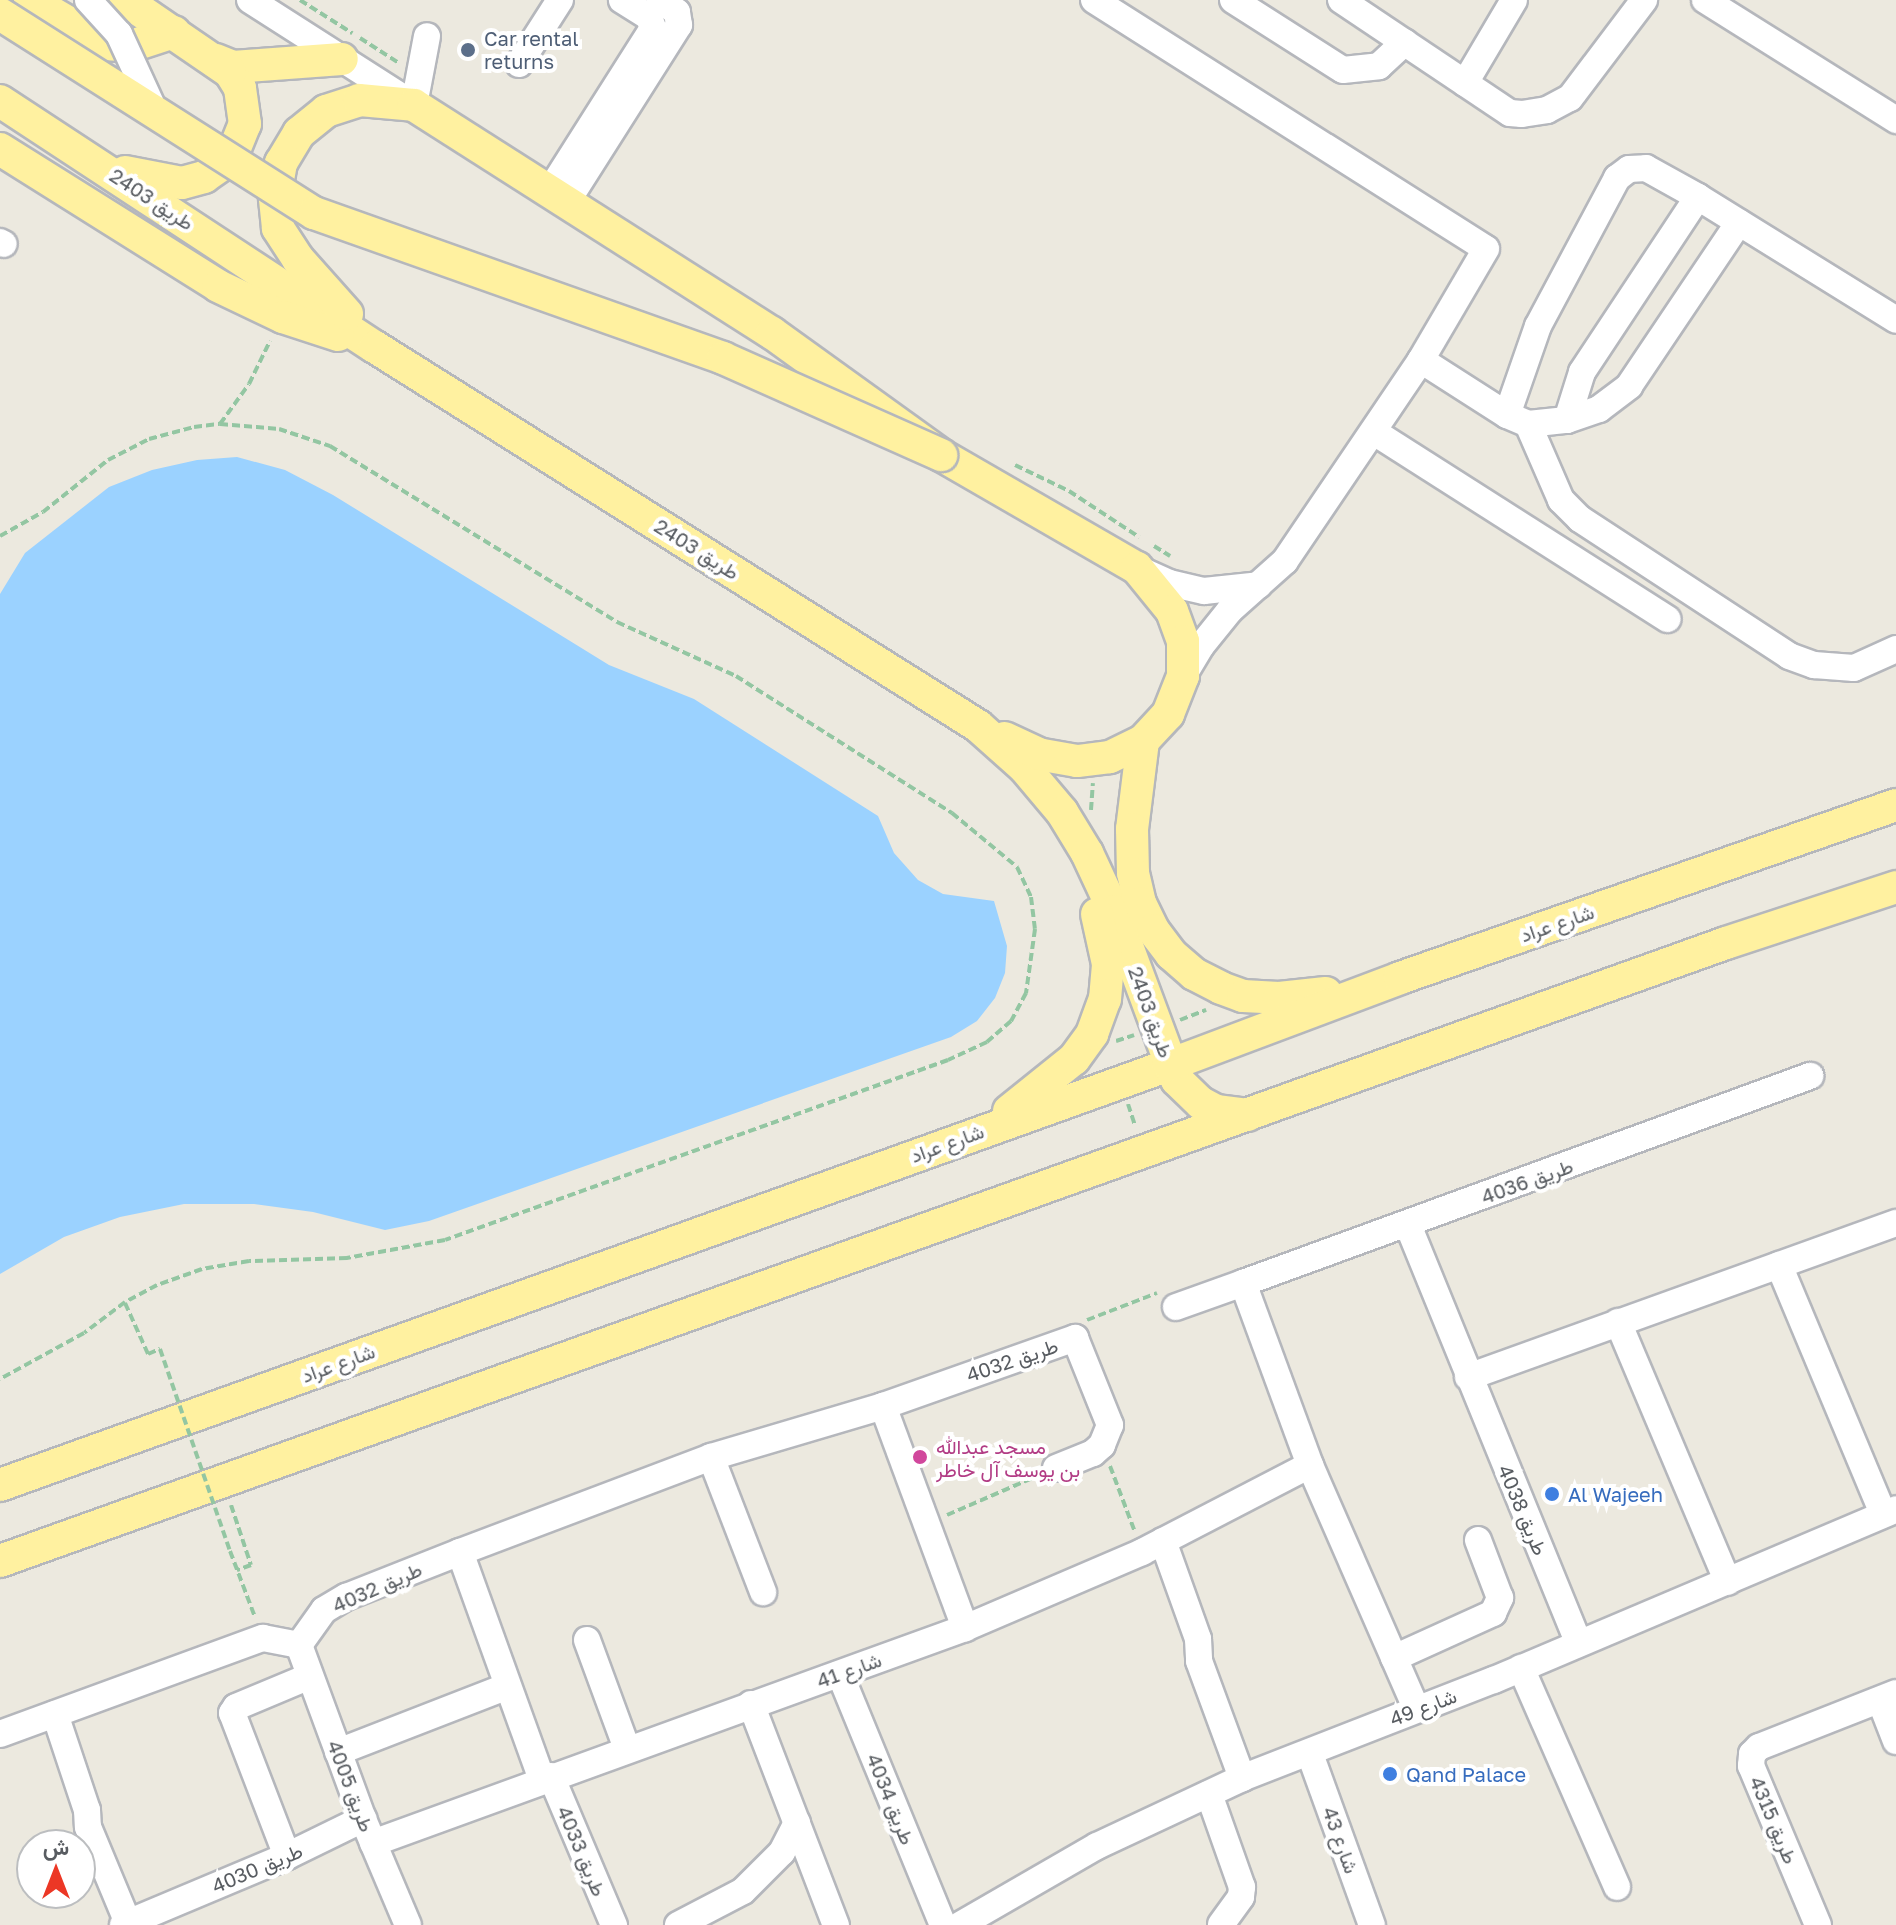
<!DOCTYPE html>
<meta charset="utf-8">
<style>
body{margin:0}
#map{position:relative;width:1896px;height:1925px;overflow:hidden;background:#ece9df;font-family:"Golos Text",Vazirmatn,sans-serif}
div>[style]{position:absolute}
[style*='--x']{left:calc(var(--x)*1px);top:calc(var(--y)*1px);width:calc(var(--w)*1px);rotate:calc(var(--a)*1deg)}
.water>*{inset:0;background:#9bd2ff}
.path>*{height:4px;margin-top:-2px;transform-origin:0;background:repeating-linear-gradient(90deg,#93c6a2 0 8px,transparent 0 12px)}
.roads{filter:drop-shadow(2px 0 #b5b7bc) drop-shadow(-2px 0 #b5b7bc) drop-shadow(0 2px #b5b7bc) drop-shadow(0 -2px #b5b7bc)}
.minor>*{height:26px;margin:-13px;padding:0 13px;transform-origin:13px;border-radius:13px;background:#fff}
.major>*{height:32px;margin:-16px;padding:0 16px;transform-origin:16px;border-radius:16px;background:#fff1a0}
.path-bridge>*{height:4px;margin-top:-2px;transform-origin:0;background:repeating-linear-gradient(90deg,#93c6a2 0 8px,transparent 0 12px)}
.bridges{filter:drop-shadow(2px 0 #b5b7bc) drop-shadow(-2px 0 #b5b7bc) drop-shadow(0 2px #b5b7bc) drop-shadow(0 -2px #b5b7bc)}
.minor-bridge>*{height:26px;margin:-13px;padding:0 13px;transform-origin:13px;border-radius:13px;background:#fff}
.major-bridge>*{height:32px;margin:-16px;padding:0 16px;transform-origin:16px;border-radius:16px;background:#fff1a0}
.dots>*{width:22px;height:22px;translate:-50% -50%;box-sizing:border-box;border:4px solid #fff;border-radius:50%}
span{translate:-50% -50%;white-space:nowrap;text-align:center;line-height:1.15;-webkit-text-stroke:8px #fff;paint-order:stroke}
.service-label{font-size:20px;color:#4e5e75}
.left{translate:0 -50%;text-align:left}
.street-label{font-size:20px;color:#585c61}
.hotel-label{font-size:20px;color:#b23c85}
.shop-label{font-size:20px;color:#366cbe}
.north{position:absolute;left:16px;top:1829px;width:80px;height:80px;box-sizing:border-box;background:#fff;border:2px solid #bcbec0;border-radius:50%;rotate:0deg;font-size:22px;font-weight:700;line-height:32px;text-align:center;color:#585c61}
.north::after{content:'';display:block;margin:auto;width:28px;height:36px;background:#ec3725;clip-path:polygon(50% 0,100% 100%,50% 72%,0 100%)}
</style>
<div id="map">
<div class="water">
<div style="clip-path:polygon(237px 457px,285px 470px,333px 495px,609px 665px,694px 699px,878px 816px,894px 853px,918px 880px,943px 894px,994px 901px,1007px 946px,1005px 973px,995px 998px,977px 1021px,951px 1037px,429px 1221px,385px 1230px,313px 1212px,254px 1204px,184px 1204px,120px 1217px,64px 1237px,0 1274px,0 594px,25px 553px,109px 487px,152px 470px,197px 460px)"></div>
</div>
<div class="path">
<div style="--x:300;--y:0;--w:62;--a:32.4"></div>
<div style="--x:360;--y:38;--w:46;--a:32.7"></div>
<div style="--x:220;--y:424;--w:49;--a:-54.1"></div>
<div style="--x:249;--y:384;--w:48;--a:-64"></div>
<div style="--x:1015;--y:465;--w:60;--a:25.7"></div>
<div style="--x:1069;--y:491;--w:84;--a:33.3"></div>
<div style="--x:0;--y:536;--w:49;--a:-29.2"></div>
<div style="--x:43;--y:512;--w:83;--a:-38.7"></div>
<div style="--x:108;--y:460;--w:46;--a:-27.1"></div>
<div style="--x:149;--y:439;--w:47;--a:-14.9"></div>
<div style="--x:194;--y:427;--w:26;--a:-7"></div>
<div style="--x:220;--y:424;--w:59;--a:4.8"></div>
<div style="--x:279;--y:429;--w:54;--a:18.4"></div>
<div style="--x:330;--y:446;--w:337;--a:31.5"></div>
<div style="--x:617;--y:622;--w:131;--a:24.4"></div>
<div style="--x:736;--y:676;--w:256;--a:32.4"></div>
<div style="--x:952;--y:813;--w:85;--a:39.7"></div>
<div style="--x:1017;--y:867;--w:33;--a:65"></div>
<div style="--x:1031;--y:897;--w:32;--a:83"></div>
<div style="--x:1035;--y:929;--w:65;--a:98"></div>
<div style="--x:1026;--y:993;--w:32;--a:118"></div>
<div style="--x:1011;--y:1021;--w:32;--a:139"></div>
<div style="--x:987;--y:1042;--w:43;--a:155.2"></div>
<div style="--x:948;--y:1060;--w:534;--a:160.31"></div>
<div style="--x:445;--y:1240;--w:100;--a:169.6"></div>
<div style="--x:347;--y:1258;--w:98;--a:178.2"></div>
<div style="--x:249;--y:1261;--w:48;--a:170.3"></div>
<div style="--x:202;--y:1269;--w:48;--a:160.4"></div>
<div style="--x:157;--y:1285;--w:36;--a:152"></div>
<div style="--x:125;--y:1302;--w:51;--a:142.9"></div>
<div style="--x:84;--y:1333;--w:96;--a:151.3"></div>
<div style="--x:1154;--y:546;--w:19;--a:32"></div>
<div style="--x:1091;--y:810;--w:27;--a:-86"></div>
<div style="--x:1180;--y:1020;--w:28;--a:-21"></div>
<div style="--x:1116;--y:1041;--w:19;--a:-18"></div>
<div style="--x:1128;--y:1104;--w:23;--a:72"></div>
<div style="--x:125;--y:1303;--w:56;--a:65.7"></div>
<div style="--x:148;--y:1354;--w:13;--a:-23"></div>
<div style="--x:1087;--y:1320;--w:75;--a:-21.1"></div>
<div style="--x:1110;--y:1466;--w:71;--a:69.3"></div>
<div style="--x:231;--y:1505;--w:63;--a:71.6"></div>
<div style="--x:251;--y:1565;--w:15;--a:160"></div>
<div style="--x:947;--y:1515;--w:96;--a:-23.4"></div>
<div style="--x:230;--y:1551;--w:71;--a:69.3"></div>
</div>
<div class="roads">
<div class="minor">
<div style="--x:250;--y:0;--w:195;--a:32.6"></div>
<div style="--x:414;--y:105;--w:70;--a:-79.3"></div>
<div style="--x:1094;--y:0;--w:464;--a:32.4"></div>
<div style="--x:1486;--y:249;--w:129;--a:120.4"></div>
<div style="--x:1421;--y:360;--w:243;--a:124.1"></div>
<div style="--x:1285;--y:561;--w:74;--a:138.3"></div>
<div style="--x:1230;--y:610;--w:46;--a:128.9"></div>
<div style="--x:1201;--y:646;--w:35;--a:121"></div>
<div style="--x:1233;--y:0;--w:130;--a:32.5"></div>
<div style="--x:1343;--y:70;--w:36;--a:-6"></div>
<div style="--x:1379;--y:66;--w:35;--a:-43"></div>
<div style="--x:1341;--y:0;--w:203;--a:33.8"></div>
<div style="--x:1510;--y:113;--w:12;--a:5"></div>
<div style="--x:1522;--y:114;--w:25;--a:-9"></div>
<div style="--x:1547;--y:110;--w:26;--a:-28"></div>
<div style="--x:1570;--y:98;--w:123;--a:-52.9"></div>
<div style="--x:1705;--y:0;--w:226;--a:32.1"></div>
<div style="--x:519;--y:64;--w:76;--a:-57.4"></div>
<div style="--x:1465;--y:83;--w:96;--a:-59.4"></div>
<div style="--x:549;--y:192;--w:194;--a:-57.6"></div>
<div style="--x:653;--y:28;--w:12;--a:-110"></div>
<div style="--x:649;--y:17;--w:32;--a:-148"></div>
<div style="--x:566;--y:203;--w:211;--a:-57.6"></div>
<div style="--x:679;--y:25;--w:13;--a:-99"></div>
<div style="--x:677;--y:12;--w:21;--a:-145"></div>
<div style="--x:0;--y:242;--w:4;--a:27"></div>
<div style="--x:1421;--y:360;--w:102;--a:32.6"></div>
<div style="--x:1507;--y:415;--w:23;--a:23"></div>
<div style="--x:1528;--y:424;--w:83;--a:66.5"></div>
<div style="--x:1561;--y:500;--w:27;--a:45"></div>
<div style="--x:1580;--y:519;--w:250;--a:33.2"></div>
<div style="--x:1789;--y:656;--w:27;--a:20"></div>
<div style="--x:1814;--y:665;--w:40;--a:4.3"></div>
<div style="--x:1854;--y:668;--w:46;--a:-24.3"></div>
<div style="--x:1507;--y:415;--w:94;--a:-70.8"></div>
<div style="--x:1538;--y:326;--w:168;--a:-61.9"></div>
<div style="--x:1617;--y:178;--w:15;--a:-37"></div>
<div style="--x:1629;--y:169;--w:17;--a:-3"></div>
<div style="--x:1646;--y:168;--w:60;--a:29.1"></div>
<div style="--x:1698;--y:197;--w:233;--a:31.8"></div>
<div style="--x:1567;--y:420;--w:50;--a:-72.6"></div>
<div style="--x:1582;--y:372;--w:210;--a:-56.5"></div>
<div style="--x:1528;--y:424;--w:39;--a:-6"></div>
<div style="--x:1567;--y:420;--w:34;--a:-19"></div>
<div style="--x:1599;--y:409;--w:38;--a:-37"></div>
<div style="--x:1629;--y:386;--w:197;--a:-56.1"></div>
<div style="--x:1374;--y:432;--w:348;--a:32.5"></div>
<div style="--x:1138;--y:569;--w:34;--a:24"></div>
<div style="--x:1169;--y:583;--w:36;--a:13"></div>
<div style="--x:1204;--y:591;--w:55;--a:-6.2"></div>
<div style="--x:1408;--y:1225;--w:452;--a:67.8"></div>
<div style="--x:1779;--y:1265;--w:270;--a:67.3"></div>
<div style="--x:1176;--y:1307;--w:71;--a:-19.7"></div>
<div style="--x:1618;--y:1322;--w:282;--a:67.1"></div>
<div style="--x:1468;--y:1377;--w:455;--a:-19.8"></div>
<div style="--x:883;--y:1406;--w:237;--a:69.7"></div>
<div style="--x:711;--y:1457;--w:145;--a:68.9"></div>
<div style="--x:1163;--y:1541;--w:104;--a:70.3"></div>
<div style="--x:1198;--y:1639;--w:22;--a:87"></div>
<div style="--x:1199;--y:1661;--w:125;--a:69.8"></div>
<div style="--x:460;--y:1552;--w:242;--a:70.2"></div>
<div style="--x:587;--y:1640;--w:116;--a:69.8"></div>
<div style="--x:299;--y:1645;--w:43;--a:-54.5"></div>
<div style="--x:324;--y:1610;--w:26;--a:-31"></div>
<div style="--x:346;--y:1597;--w:123;--a:-21.5"></div>
<div style="--x:460;--y:1552;--w:268;--a:-20.7"></div>
<div style="--x:711;--y:1457;--w:179;--a:-16.5"></div>
<div style="--x:883;--y:1406;--w:204;--a:-19.5"></div>
<div style="--x:1075;--y:1338;--w:94;--a:68.1"></div>
<div style="--x:1110;--y:1425;--w:22;--a:112"></div>
<div style="--x:1102;--y:1445;--w:12;--a:138"></div>
<div style="--x:1093;--y:1453;--w:40;--a:158"></div>
<div style="--x:299;--y:1645;--w:185;--a:69.8"></div>
<div style="--x:363;--y:1819;--w:115;--a:67"></div>
<div style="--x:1394;--y:1658;--w:109;--a:-24.4"></div>
<div style="--x:1493;--y:1613;--w:17;--a:-65"></div>
<div style="--x:1500;--y:1598;--w:62;--a:-110.8"></div>
<div style="--x:1521;--y:1668;--w:239;--a:66.3"></div>
<div style="--x:840;--y:1674;--w:271;--a:67.7"></div>
<div style="--x:1880;--y:1700;--w:44;--a:68.7"></div>
<div style="--x:751;--y:1704;--w:237;--a:69"></div>
<div style="--x:1416;--y:1708;--w:265;--a:-113.6"></div>
<div style="--x:1310;--y:1465;--w:194;--a:-110.2"></div>
<div style="--x:1243;--y:1283;--w:604;--a:-20.06"></div>
<div style="--x:55;--y:1714;--w:101;--a:71.6"></div>
<div style="--x:87;--y:1810;--w:17;--a:87"></div>
<div style="--x:88;--y:1827;--w:104;--a:67.4"></div>
<div style="--x:0;--y:1734;--w:280;--a:-20.1"></div>
<div style="--x:263;--y:1638;--w:37;--a:11"></div>
<div style="--x:338;--y:1752;--w:182;--a:-21.2"></div>
<div style="--x:1310;--y:1754;--w:182;--a:70.1"></div>
<div style="--x:551;--y:1776;--w:162;--a:67.1"></div>
<div style="--x:1209;--y:1794;--w:99;--a:70.5"></div>
<div style="--x:1242;--y:1887;--w:10;--a:96"></div>
<div style="--x:1241;--y:1897;--w:34;--a:126"></div>
<div style="--x:373;--y:1843;--w:630;--a:-19.96"></div>
<div style="--x:965;--y:1628;--w:193;--a:-23.2"></div>
<div style="--x:1142;--y:1552;--w:189;--a:-27.4"></div>
<div style="--x:287;--y:1856;--w:153;--a:-111"></div>
<div style="--x:232;--y:1713;--w:7;--a:-56"></div>
<div style="--x:236;--y:1707;--w:80;--a:-22.7"></div>
<div style="--x:123;--y:1925;--w:178;--a:-22.8"></div>
<div style="--x:287;--y:1856;--w:85;--a:-26"></div>
<div style="--x:678;--y:1925;--w:73;--a:-27.6"></div>
<div style="--x:743;--y:1891;--w:55;--a:-45"></div>
<div style="--x:782;--y:1852;--w:33;--a:-63"></div>
<div style="--x:960;--y:1925;--w:158;--a:-30"></div>
<div style="--x:1097;--y:1846;--w:160;--a:-25.1"></div>
<div style="--x:1242;--y:1778;--w:270;--a:-21.3"></div>
<div style="--x:1494;--y:1680;--w:437;--a:-23"></div>
<div style="--x:1818;--y:1925;--w:173;--a:-112.8"></div>
<div style="--x:1751;--y:1766;--w:12;--a:-85"></div>
<div style="--x:1752;--y:1754;--w:10;--a:-45"></div>
<div style="--x:1759;--y:1747;--w:147;--a:-21.5"></div>
</div>
<div class="major">
<div style="--x:30;--y:0;--w:87;--a:30.4"></div>
<div style="--x:105;--y:44;--w:26;--a:4"></div>
<div style="--x:131;--y:46;--w:45;--a:-18"></div>
<div style="--x:216;--y:60;--w:18;--a:22"></div>
<div style="--x:233;--y:67;--w:109;--a:-4.2"></div>
<div style="--x:0;--y:101;--w:448;--a:33.3"></div>
<div style="--x:375;--y:347;--w:712;--a:32.15"></div>
<div style="--x:978;--y:726;--w:62;--a:41.7"></div>
<div style="--x:1024;--y:767;--w:59;--a:49.8"></div>
<div style="--x:1062;--y:812;--w:48;--a:58.6"></div>
<div style="--x:1087;--y:853;--w:64;--a:65"></div>
<div style="--x:1114;--y:911;--w:180;--a:69.6"></div>
<div style="--x:1177;--y:1080;--w:33;--a:44"></div>
<div style="--x:1201;--y:1103;--w:17;--a:28"></div>
<div style="--x:1216;--y:1111;--w:32;--a:7"></div>
<div style="--x:0;--y:149;--w:257;--a:32.1"></div>
<div style="--x:218;--y:286;--w:72;--a:25.5"></div>
<div style="--x:283;--y:317;--w:58;--a:18.1"></div>
<div style="--x:125;--y:172;--w:58;--a:10.9"></div>
<div style="--x:182;--y:183;--w:23;--a:-15"></div>
<div style="--x:204;--y:177;--w:33;--a:-35"></div>
<div style="--x:231;--y:158;--w:37;--a:-68"></div>
<div style="--x:245;--y:124;--w:36;--a:-98"></div>
<div style="--x:240;--y:88;--w:19;--a:-122"></div>
<div style="--x:230;--y:72;--w:127;--a:-145.6"></div>
<div style="--x:347;--y:314;--w:74;--a:-131.7"></div>
<div style="--x:298;--y:259;--w:37;--a:-123"></div>
<div style="--x:278;--y:228;--w:31;--a:-96"></div>
<div style="--x:275;--y:197;--w:35;--a:-80"></div>
<div style="--x:281;--y:163;--w:35;--a:-59"></div>
<div style="--x:299;--y:133;--w:35;--a:-39"></div>
<div style="--x:326;--y:111;--w:35;--a:-18"></div>
<div style="--x:359;--y:100;--w:55;--a:5.2"></div>
<div style="--x:414;--y:105;--w:424;--a:32.5"></div>
<div style="--x:772;--y:333;--w:208;--a:35.8"></div>
<div style="--x:941;--y:455;--w:226;--a:30"></div>
<div style="--x:1137;--y:568;--w:55;--a:50.9"></div>
<div style="--x:1172;--y:611;--w:32;--a:70"></div>
<div style="--x:1183;--y:641;--w:35;--a:90"></div>
<div style="--x:1183;--y:676;--w:41;--a:111.5"></div>
<div style="--x:1168;--y:714;--w:37;--a:133"></div>
<div style="--x:1143;--y:741;--w:37;--a:154"></div>
<div style="--x:1110;--y:757;--w:33;--a:173"></div>
<div style="--x:1077;--y:761;--w:39;--a:-170"></div>
<div style="--x:1039;--y:754;--w:38;--a:-155"></div>
<div style="--x:1143;--y:741;--w:89;--a:97.1"></div>
<div style="--x:1132;--y:829;--w:44;--a:88.7"></div>
<div style="--x:1133;--y:873;--w:31;--a:77"></div>
<div style="--x:1140;--y:903;--w:30;--a:64"></div>
<div style="--x:1153;--y:930;--w:30;--a:53"></div>
<div style="--x:1171;--y:954;--w:30;--a:41"></div>
<div style="--x:1194;--y:974;--w:30;--a:27"></div>
<div style="--x:1221;--y:988;--w:23;--a:20"></div>
<div style="--x:1243;--y:996;--w:36;--a:3"></div>
<div style="--x:1279;--y:998;--w:47;--a:-6.1"></div>
<div style="--x:1009;--y:1111;--w:83;--a:-38.7"></div>
<div style="--x:1074;--y:1059;--w:31;--a:-54"></div>
<div style="--x:1092;--y:1034;--w:37;--a:-70"></div>
<div style="--x:1105;--y:999;--w:35;--a:-85"></div>
<div style="--x:1108;--y:964;--w:51;--a:-102.4"></div>
<div style="--x:0;--y:1485;--w:1242;--a:-19.76"></div>
<div style="--x:1169;--y:1065;--w:247;--a:-20.6"></div>
<div style="--x:1400;--y:978;--w:525;--a:-19.23"></div>
<div style="--x:0;--y:1561;--w:1833;--a:-19.7"></div>
<div style="--x:1726;--y:943;--w:179;--a:-18.2"></div>
</div>
</div>
<div class="path-bridge">
<div style="--x:160;--y:1349;--w:214;--a:70.9"></div>
</div>
<div class="bridges">
<div class="minor-bridge">
<div style="--x:88;--y:0;--w:46;--a:47.6"></div>
<div style="--x:119;--y:34;--w:84;--a:65.3"></div>
</div>
<div class="major-bridge">
<div style="--x:0;--y:14;--w:372;--a:32.4"></div>
<div style="--x:314;--y:213;--w:434;--a:19.5"></div>
<div style="--x:723;--y:358;--w:239;--a:24"></div>
</div>
</div>
<div class="dots">
<div style="left:468px;top:50px;background:#5c6f8a"></div>
<div style="left:920px;top:1457px;background:#d1479c"></div>
<div style="left:1552px;top:1494px;background:#3f7fe0"></div>
<div style="left:1390px;top:1774px;background:#3f7fe0"></div>
</div>
<div class="service-label">
<span class="left" style="left:484px;top:50px">Car rental<br>returns</span>
</div>
<div class="street-label">
<span style="left:152px;top:199px;rotate:33deg">طريق 2403</span>
<span style="left:697px;top:549px;rotate:32deg">طريق 2403</span>
<span style="left:1557px;top:923px;rotate:-19deg">شارع عراد</span>
<span style="left:1151px;top:1012px;rotate:70deg">طريق 2403</span>
<span style="left:947px;top:1143px;rotate:-20deg">شارع عراد</span>
<span style="left:1527px;top:1181px;rotate:-20deg">طريق 4036</span>
<span style="left:1012px;top:1360px;rotate:-19deg">طريق 4032</span>
<span style="left:338px;top:1363px;rotate:-20deg">شارع عراد</span>
<span style="left:1523px;top:1510px;rotate:67deg">طريق 4038</span>
<span style="left:377px;top:1587px;rotate:-24deg">طريق 4032</span>
<span style="left:849px;top:1670px;rotate:-20deg">شارع 41</span>
<span style="left:1423px;top:1707px;rotate:-21deg">شارع 49</span>
<span style="left:351px;top:1786px;rotate:69deg">طريق 4005</span>
<span style="left:891px;top:1799px;rotate:68deg">طريق 4034</span>
<span style="left:1774px;top:1820px;rotate:67deg">طريق 4315</span>
<span style="left:1341px;top:1840px;rotate:70deg">شارع 43</span>
<span style="left:582px;top:1851px;rotate:67deg">طريق 4033</span>
<span style="left:257px;top:1868px;rotate:-23deg">طريق 4030</span>
</div>
<div class="hotel-label">
<span class="left" style="left:936px;top:1458px">مسجد عبدالله<br>بن يوسف آل خاطر</span>
</div>
<div class="shop-label">
<span class="left" style="left:1568px;top:1494px">Al Wajeeh</span>
<span class="left" style="left:1406px;top:1774px">Qand Palace</span>
</div>
<div class="north">ش</div>
</div>
